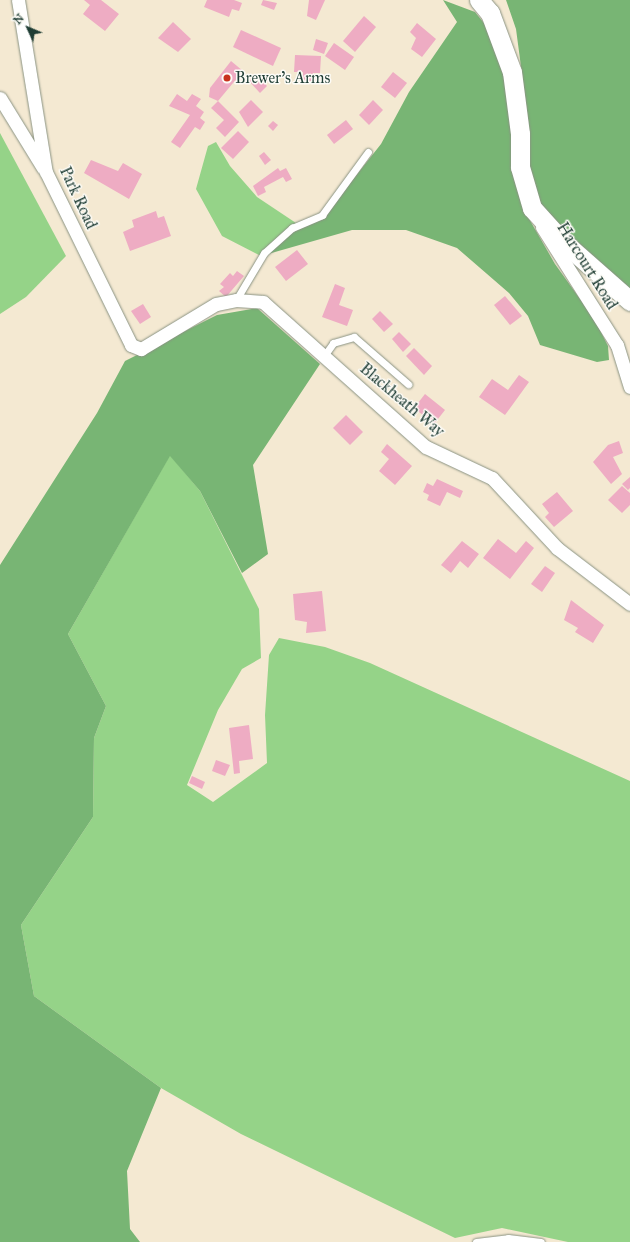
<!DOCTYPE html>
<style>
body{margin:0}
#map{position:relative;width:630px;height:1242px;overflow:hidden;background:#f4e9d2;font-family:"IM FELL Great Primer",serif}
div>[style]{position:absolute}
.green>*{inset:0;background:#95d388}
.forest>*{inset:0;background:#78b574}
.building>*{inset:0;background:#eeacc3}
.roads{filter:drop-shadow(0 0 1px #8a9383) drop-shadow(0 0 1px #8a9383)}
.service>*{height:7px;margin:-3.5px;padding:0 3.5px;transform-origin:3.5px;border-radius:3.5px;background:#fff}
.minor>*{height:13px;margin:-6.5px;padding:0 6.5px;transform-origin:6.5px;border-radius:6.5px;background:#fff}
.secondary>*{height:19px;margin:-9.5px;padding:0 9.5px;transform-origin:9.5px;border-radius:9.5px;background:#fff}
.dots>*{width:11px;height:11px;translate:-50% -50%;box-sizing:border-box;border:2px solid #fdfcf7;border-radius:50%}
span{translate:-50% -50%;white-space:nowrap;text-align:center;line-height:1.15;-webkit-text-stroke:3px #fdfcf7;paint-order:stroke}
.poi-label{font-size:16px;color:#1f3d34}
.left{translate:0 -50%;text-align:left}
.street-label{font-size:16px;color:#1f3d34}
.north{position:absolute;left:8px;top:8px;width:40px;height:40px;-webkit-text-stroke:3px #fdfcf7;paint-order:stroke;rotate:314deg;font-size:11px;font-weight:700;line-height:16px;text-align:center;color:#1f3d34}
.north::after{content:'';display:block;margin:auto;width:14px;height:18px;background:#1f3d34;clip-path:polygon(50% 0,100% 100%,50% 72%,0 100%)}
</style>
<div id="map">
<div class="green">
<i style="clip-path:polygon(0 133px,66px 256px,26px 297px,0 314px)"></i>
<i style="clip-path:polygon(216px 142px,230px 166px,257px 197px,296px 223px,261px 256px,222px 236px,196px 189px,208px 146px)"></i>
<i style="clip-path:polygon(170px 455px,200px 491px,259px 609px,261px 658px,242px 669px,218px 710px,187px 785px,213px 802px,267px 763px,265px 715px,269px 655px,279px 638px,325px 647px,370px 663px,630px 781px,630px 1242px,568px 1242px,502px 1228px,455px 1238px,241px 1134px,161px 1088px,34px 996px,21px 925px,93px 817px,94px 738px,106px 706px,68px 634px)"></i>
</div>
<div class="forest">
<i style="clip-path:polygon(443px 0,475px 12px,488px 28px,507px 77px,524px 210px,555px 264px,595px 320px,608px 346px,609px 360px,597px 362px,540px 345px,528px 316px,509px 293px,457px 248px,406px 230px,352px 230px,261px 256px,296px 223px,324px 216px,381px 144px,409px 92px,457px 22px)"></i>
<i style="clip-path:polygon(506px 0,630px 0,630px 295px,549px 218px,530px 189px,529px 127px,516px 29px)"></i>
<i style="clip-path:polygon(257px 308px,320px 364px,253px 465px,268px 554px,242px 573px,200px 491px,170px 456px,68px 634px,106px 706px,94px 738px,93px 817px,21px 925px,34px 996px,161px 1088px,127px 1171px,130px 1229px,140px 1242px,0 1242px,0 565px,97px 413px,125px 361px,217px 315px)"></i>
</div>
<div class="building">
<i style="clip-path:polygon(84px 0,101px 0,119px 14px,105px 31px,83px 14px,90px 5px)"></i>
<i style="clip-path:polygon(207px 0,234px 0,242px 3px,239px 11px,232px 9px,229px 17px,204px 7px)"></i>
<i style="clip-path:polygon(263px 0,277px 3px,274px 10px,261px 5px)"></i>
<i style="clip-path:polygon(309px 0,325px 0,316px 20px,307px 16px)"></i>
<i style="clip-path:polygon(364px 16px,376px 27px,355px 52px,343px 41px)"></i>
<i style="clip-path:polygon(173px 22px,191px 39px,178px 52px,158px 38px)"></i>
<i style="clip-path:polygon(417px 23px,436px 39px,422px 57px,411px 49px,416px 38px,410px 32px)"></i>
<i style="clip-path:polygon(241px 30px,281px 48px,273px 66px,233px 47px)"></i>
<i style="clip-path:polygon(316px 39px,328px 43px,324px 54px,313px 50px)"></i>
<i style="clip-path:polygon(334px 43px,354px 57px,345px 70px,325px 56px)"></i>
<i style="clip-path:polygon(295px 55px,321px 56px,320px 73px,313px 73px,312px 81px,303px 81px,303px 72px,294px 72px)"></i>
<i style="clip-path:polygon(231px 61px,243px 71px,218px 101px,209px 97px,210px 88px)"></i>
<i style="clip-path:polygon(393px 72px,407px 83px,395px 98px,381px 87px)"></i>
<i style="clip-path:polygon(257px 75px,267px 86px,260px 93px,249px 81px)"></i>
<i style="clip-path:polygon(177px 94px,187px 101px,192px 94px,201px 99px,196px 106px,204px 112px,200px 118px,205px 122px,200px 130px,195px 127px,180px 148px,171px 142px,190px 115px,169px 106px)"></i>
<i style="clip-path:polygon(251px 100px,263px 112px,248px 127px,239px 112px)"></i>
<i style="clip-path:polygon(373px 100px,383px 110px,369px 125px,359px 115px)"></i>
<i style="clip-path:polygon(218px 101px,239px 122px,225px 137px,216px 128px,224px 120px,211px 108px)"></i>
<i style="clip-path:polygon(346px 120px,353px 129px,334px 144px,327px 135px)"></i>
<i style="clip-path:polygon(273px 121px,278px 125px,273px 131px,268px 126px)"></i>
<i style="clip-path:polygon(238px 131px,249px 142px,233px 159px,221px 148px)"></i>
<i style="clip-path:polygon(264px 152px,271px 160px,265px 165px,259px 156px)"></i>
<i style="clip-path:polygon(91px 160px,118px 171px,123px 163px,142px 174px,129px 199px,84px 173px)"></i>
<i style="clip-path:polygon(278px 168px,280px 171px,286px 168px,292px 179px,286px 182px,283px 177px,264px 187px,266px 192px,258px 196px,253px 186px)"></i>
<i style="clip-path:polygon(156px 211px,158px 218px,164px 216px,171px 236px,130px 251px,123px 232px,134px 227px,132px 220px)"></i>
<i style="clip-path:polygon(297px 250px,308px 264px,286px 281px,275px 267px)"></i>
<i style="clip-path:polygon(237px 271px,244px 276px,226px 297px,219px 291px,224px 287px,220px 284px,230px 273px,233px 276px)"></i>
<i style="clip-path:polygon(335px 284px,345px 288px,339px 305px,353px 310px,347px 326px,322px 317px)"></i>
<i style="clip-path:polygon(505px 296px,522px 316px,510px 325px,494px 305px)"></i>
<i style="clip-path:polygon(143px 304px,151px 317px,140px 324px,131px 311px)"></i>
<i style="clip-path:polygon(380px 311px,393px 324px,384px 332px,372px 319px)"></i>
<i style="clip-path:polygon(399px 332px,411px 344px,403px 352px,392px 339px)"></i>
<i style="clip-path:polygon(414px 348px,432px 366px,424px 375px,406px 356px)"></i>
<i style="clip-path:polygon(519px 375px,529px 382px,505px 415px,479px 397px,492px 379px,508px 390px)"></i>
<i style="clip-path:polygon(425px 394px,445px 410px,434px 424px,414px 408px)"></i>
<i style="clip-path:polygon(346px 415px,363px 432px,350px 445px,333px 428px)"></i>
<i style="clip-path:polygon(619px 441px,623px 453px,613px 457px,622px 474px,611px 484px,593px 462px,608px 445px)"></i>
<i style="clip-path:polygon(387px 444px,412px 466px,395px 485px,379px 471px,389px 459px,381px 452px)"></i>
<i style="clip-path:polygon(630px 477px,630px 488px,628px 490px,622px 484px)"></i>
<i style="clip-path:polygon(437px 479px,463px 491px,460px 498px,447px 492px,440px 506px,427px 500px,429px 495px,423px 492px,427px 483px,433px 486px)"></i>
<i style="clip-path:polygon(622px 486px,630px 493px,630px 505px,622px 513px,608px 500px)"></i>
<i style="clip-path:polygon(557px 492px,573px 511px,554px 527px,545px 517px,549px 513px,542px 504px)"></i>
<i style="clip-path:polygon(498px 539px,516px 553px,526px 541px,534px 548px,510px 579px,483px 558px)"></i>
<i style="clip-path:polygon(462px 541px,479px 554px,468px 568px,460px 561px,451px 573px,441px 565px)"></i>
<i style="clip-path:polygon(545px 566px,555px 573px,542px 592px,531px 584px)"></i>
<i style="clip-path:polygon(322px 591px,326px 631px,306px 633px,307px 622px,295px 620px,293px 594px)"></i>
<i style="clip-path:polygon(571px 600px,604px 625px,593px 643px,575px 632px,578px 628px,564px 620px)"></i>
<i style="clip-path:polygon(249px 725px,253px 759px,239px 761px,240px 773px,234px 774px,229px 728px)"></i>
<i style="clip-path:polygon(216px 760px,230px 765px,225px 776px,212px 771px)"></i>
<i style="clip-path:polygon(192px 776px,205px 782px,202px 789px,189px 783px)"></i>
</div>
<div class="roads">
<div class="service">
<i style="left:236px;top:300px;width:55px;rotate:-59.2deg"></i>
<i style="left:264px;top:253px;width:38px;rotate:-42deg"></i>
<i style="left:292px;top:228px;width:33px;rotate:-23deg"></i>
<i style="left:322px;top:215px;width:78px;rotate:-53.9deg"></i>
<i style="left:324px;top:356px;width:16px;rotate:-55deg"></i>
<i style="left:333px;top:343px;width:22px;rotate:-16deg"></i>
<i style="left:354px;top:337px;width:72px;rotate:41deg"></i>
<i style="left:476px;top:1242px;width:32px;rotate:-7deg"></i>
<i style="left:508px;top:1238px;width:33px;rotate:7deg"></i>
</div>
<div class="minor">
<i style="left:18px;top:0;width:174px;rotate:80.8deg"></i>
<i style="left:46px;top:172px;width:193px;rotate:63.8deg"></i>
<i style="left:131px;top:345px;width:11px;rotate:22deg"></i>
<i style="left:141px;top:349px;width:87px;rotate:-31deg"></i>
<i style="left:216px;top:304px;width:20px;rotate:-11deg"></i>
<i style="left:236px;top:300px;width:27px;rotate:4deg"></i>
<i style="left:263px;top:302px;width:218px;rotate:41.7deg"></i>
<i style="left:426px;top:447px;width:73px;rotate:25.2deg"></i>
<i style="left:492px;top:478px;width:96px;rotate:47.1deg"></i>
<i style="left:557px;top:548px;width:92px;rotate:37.5deg"></i>
<i style="left:0;top:98px;width:82px;rotate:58.4deg"></i>
<i style="left:542px;top:227px;width:140px;rotate:57.6deg"></i>
<i style="left:617px;top:345px;width:44px;rotate:72.8deg"></i>
</div>
<div class="secondary">
<i style="left:479px;top:0;width:17px;rotate:50deg"></i>
<i style="left:490px;top:13px;width:63px;rotate:69.6deg"></i>
<i style="left:512px;top:72px;width:63px;rotate:82.6deg"></i>
<i style="left:520px;top:134px;width:33px;rotate:90deg"></i>
<i style="left:520px;top:167px;width:43px;rotate:73.7deg"></i>
<i style="left:532px;top:208px;width:45px;rotate:47.7deg"></i>
<i style="left:562px;top:241px;width:91px;rotate:41.4deg"></i>
</div>
</div>
<div class="dots">
<i style="left:227px;top:78px;background:#c8321e"></i>
</div>
<div class="poi-label">
<span class="left" style="left:235px;top:78px">Brewer's Arms</span>
</div>
<div class="street-label">
<span style="left:78px;top:198px;rotate:65deg">Park Road</span>
<span style="left:587px;top:266px;rotate:58deg">Harcourt Road</span>
<span style="left:402px;top:400px;rotate:40deg">Blackheath Way</span>
</div>
<div class="north">N</div>
</div>
